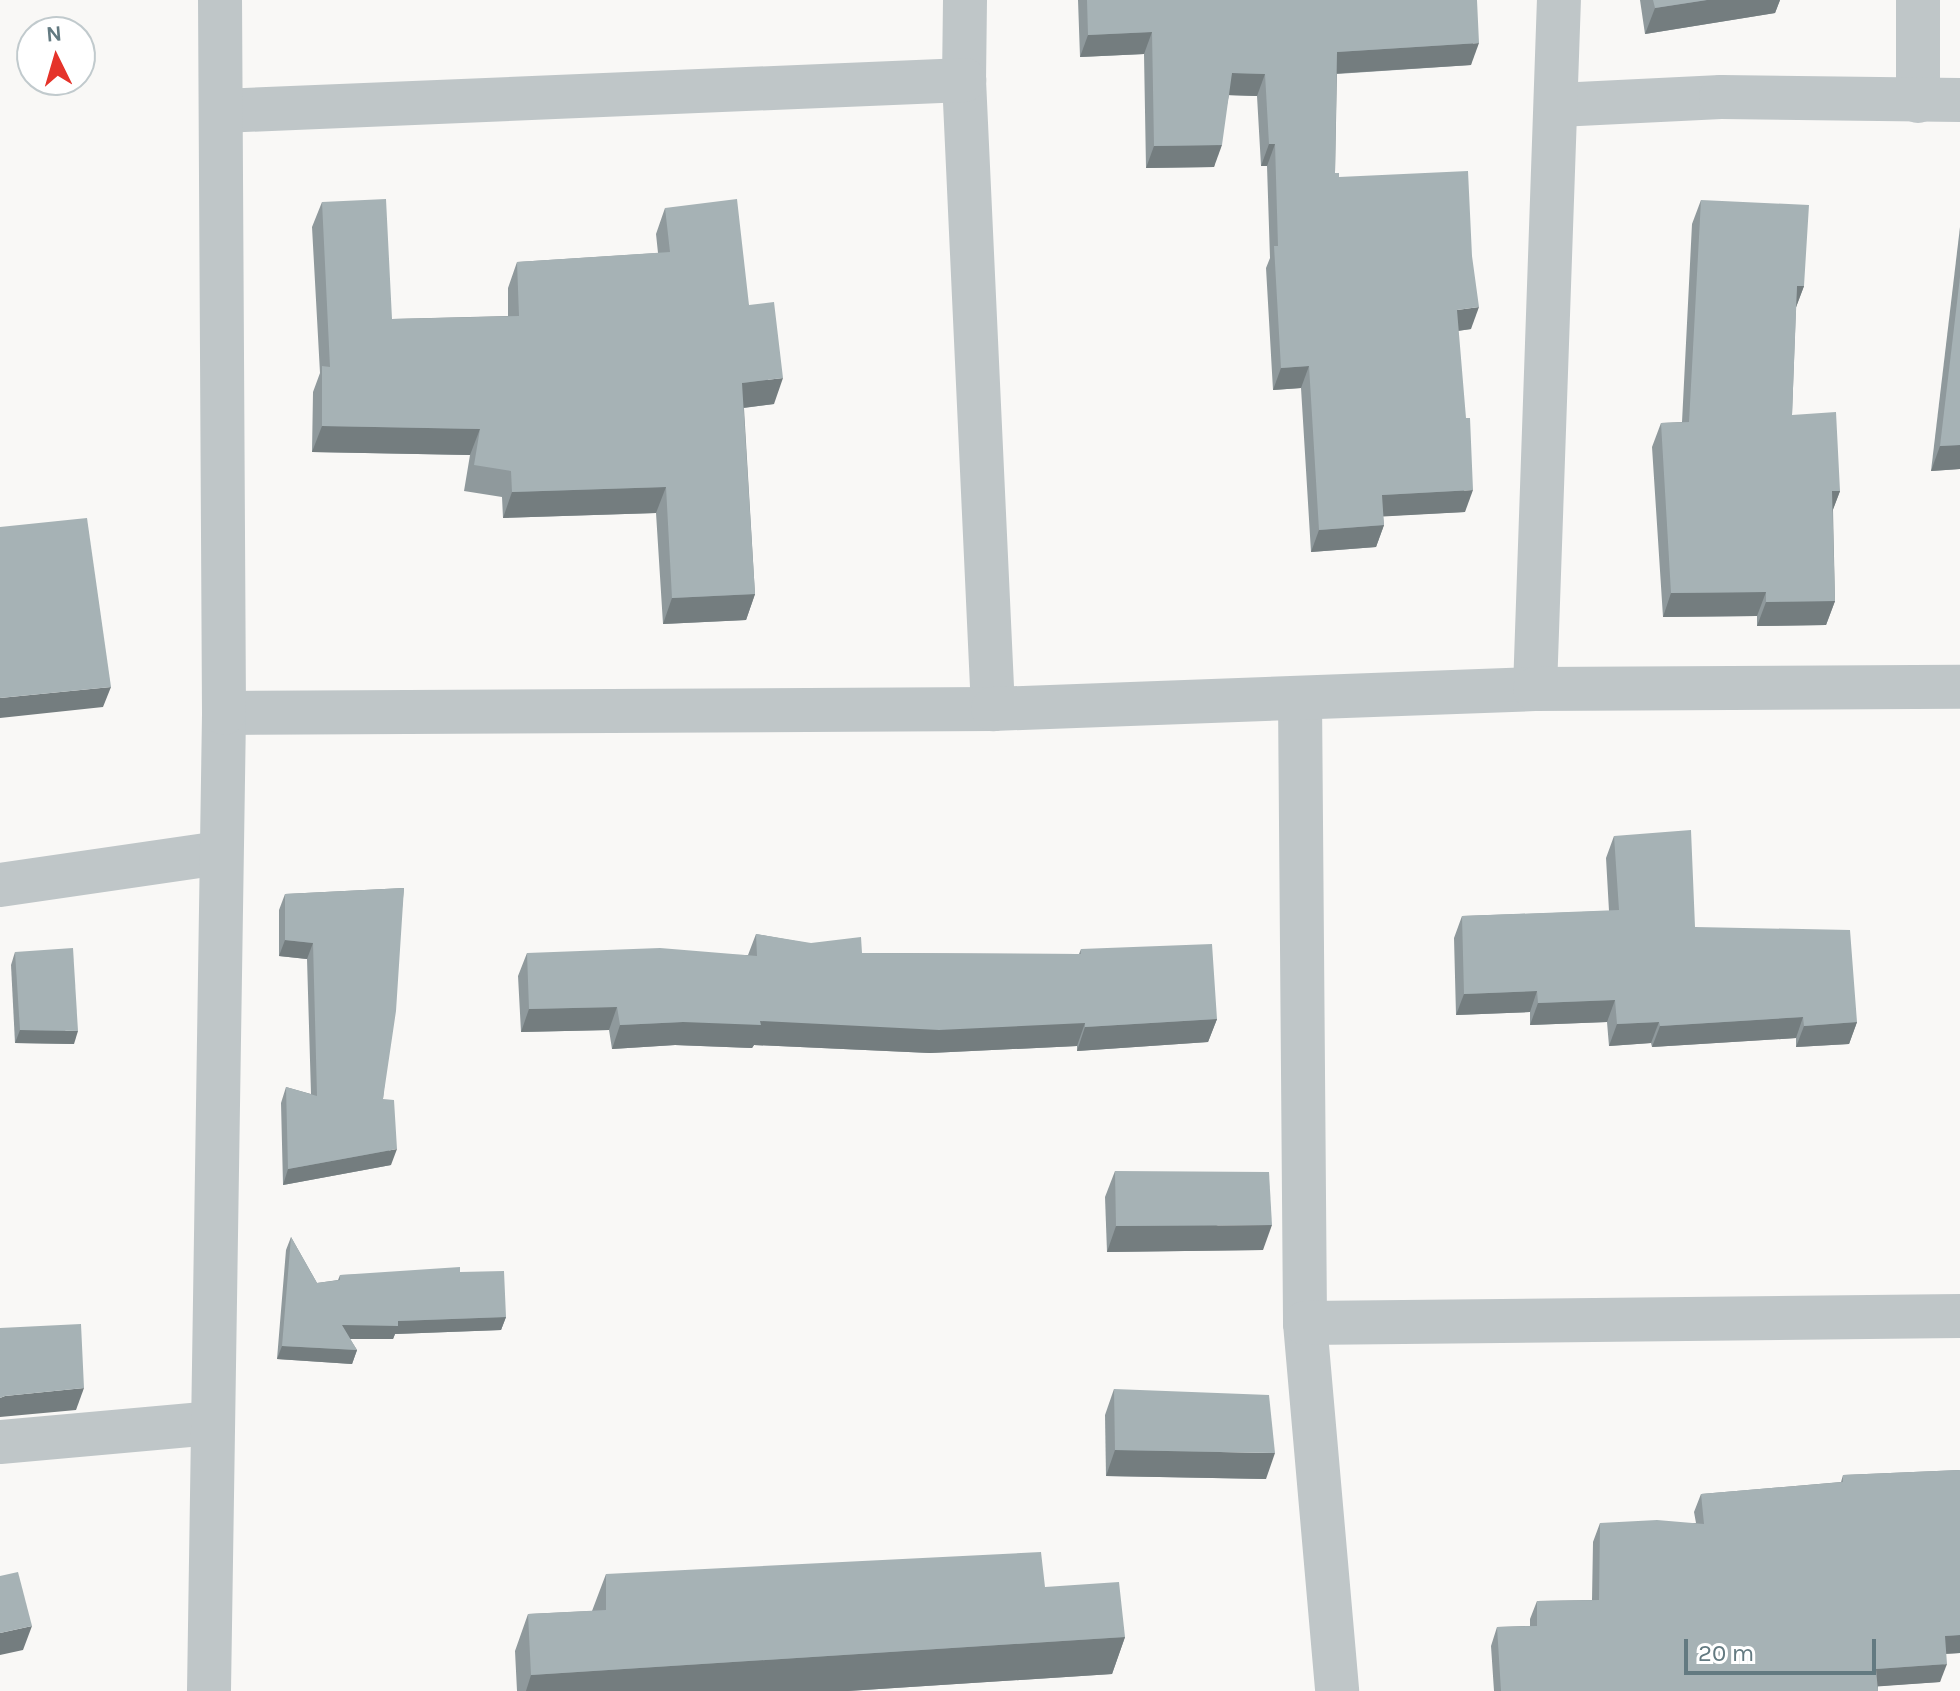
<!DOCTYPE html>
<style>
body{margin:0}
#map{position:relative;width:1960px;height:1691px;overflow:hidden;background:#f9f8f6;font-family:Karla,sans-serif}
div>[style]{position:absolute}
.minor>*{height:44px;margin:-22px;padding:0 22px;transform-origin:22px;border-radius:22px;background:#bfc6c8}
.wall>*{inset:0;background:#8f999c}
.shaded-wall>*{inset:0;background:#747d7f}
.building>*{inset:0;background:#a6b2b5}
span{translate:-50% -50%;white-space:nowrap;text-align:center;line-height:1.15;-webkit-text-stroke:8px #fff;paint-order:stroke}
.north{position:absolute;left:16px;top:16px;width:80px;height:80px;box-sizing:border-box;background:#fff;border:2px solid #c1cacd;border-radius:50%;rotate:355deg;font-size:22px;font-weight:700;line-height:32px;text-align:center;color:#637a81}
.north::after{content:'';display:block;margin:auto;width:28px;height:36px;background:#e5332a;clip-path:polygon(50% 0,100% 100%,50% 72%,0 100%)}
.scale{position:absolute;left:1684px;top:1639px;width:192px;height:36px;box-sizing:border-box;border:4px solid #637a81;border-top:0;padding-left:10px;font-size:24px;line-height:28px;white-space:nowrap;color:#637a81;-webkit-text-stroke:6px #fff;paint-order:stroke}
</style>
<div id="map">
<div class="minor">
<i style="left:965px;top:0;width:80px;rotate:90.7deg"></i>
<i style="left:964px;top:80px;width:630px;rotate:87.36deg"></i>
<i style="left:1918px;top:101px;width:101px;rotate:-90deg"></i>
<i style="left:1558px;top:105px;width:163px;rotate:-2.8deg"></i>
<i style="left:1721px;top:97px;width:239px;rotate:0.7deg"></i>
<i style="left:221px;top:111px;width:744px;rotate:-2.39deg"></i>
<i style="left:1535px;top:689px;width:689px;rotate:-88.01deg"></i>
<i style="left:1300px;top:698px;width:625px;rotate:89.54deg"></i>
<i style="left:1305px;top:1323px;width:369px;rotate:85deg"></i>
<i style="left:224px;top:713px;width:769px;rotate:-0.3deg"></i>
<i style="left:993px;top:709px;width:542px;rotate:-2.11deg"></i>
<i style="left:1535px;top:689px;width:425px;rotate:-0.3deg"></i>
<i style="left:0;top:885px;width:222px;rotate:-8.3deg"></i>
<i style="left:1305px;top:1323px;width:655px;rotate:-0.61deg"></i>
<i style="left:0;top:1442px;width:212px;rotate:-5.1deg"></i>
<i style="left:209px;top:1691px;width:978px;rotate:-89.12deg"></i>
<i style="left:224px;top:713px;width:713px;rotate:-90.32deg"></i>
</div>
<div class="wall">
<i style="clip-path:polygon(1078px 0,1477px 0,1471px 65px,1337px 74px,1335px 173px,1471px 329px,1458px 331px,1465px 512px,1383px 516px,1384px 525px,1376px 547px,1311px 552px,1301px 388px,1273px 390px,1266px 268px,1270px 258px,1267px 166px,1261px 166px,1257px 96px,1229px 95px,1214px 167px,1146px 168px,1144px 54px,1080px 57px)"></i>
<i style="clip-path:polygon(1640px 0,1780px 0,1775px 13px,1645px 34px)"></i>
<i style="clip-path:polygon(1701px 200px,1804px 286px,1796px 307px,1792px 415px,1840px 491px,1833px 509px,1835px 601px,1826px 625px,1757px 626px,1757px 616px,1663px 617px,1652px 447px,1661px 423px,1682px 422px,1692px 224px)"></i>
<i style="clip-path:polygon(322px 202px,392px 319px,508px 316px,508px 288px,517px 262px,658px 253px,656px 234px,665px 208px,749px 305px,774px 404px,744px 408px,755px 594px,746px 620px,663px 624px,656px 513px,503px 518px,502px 497px,464px 491px,470px 455px,312px 452px,313px 392px,320px 373px,312px 227px)"></i>
<i style="clip-path:polygon(1960px 227px,1960px 469px,1931px 471px)"></i>
<i style="clip-path:polygon(1614px 836px,1695px 927px,1857px 1022px,1849px 1044px,1796px 1047px,1796px 1038px,1652px 1047px,1651px 1043px,1609px 1046px,1607px 1022px,1530px 1025px,1530px 1012px,1456px 1015px,1454px 938px,1462px 916px,1609px 911px,1606px 858px)"></i>
<i style="clip-path:polygon(404px 888px,383px 1099px,391px 1165px,283px 1185px,281px 1103px,286px 1087px,311px 1094px,307px 959px,279px 956px,279px 910px,285px 894px)"></i>
<i style="clip-path:polygon(756px 934px,862px 953px,1079px 954px,1081px 949px,1217px 1019px,1208px 1042px,1077px 1051px,1077px 1046px,930px 1053px,754px 1045px,752px 1048px,675px 1045px,612px 1049px,609px 1030px,521px 1032px,518px 976px,527px 953px,748px 955px)"></i>
<i style="clip-path:polygon(15px 952px,74px 1044px,15px 1043px,11px 965px)"></i>
<i style="clip-path:polygon(1115px 1171px,1263px 1250px,1107px 1252px,1105px 1197px)"></i>
<i style="clip-path:polygon(291px 1237px,317px 1283px,338px 1280px,340px 1275px,460px 1272px,506px 1317px,501px 1330px,395px 1334px,393px 1339px,350px 1339px,357px 1350px,352px 1364px,277px 1359px,286px 1250px)"></i>
<i style="clip-path:polygon(1114px 1389px,1266px 1479px,1106px 1476px,1105px 1415px)"></i>
<i style="clip-path:polygon(1960px 1470px,1960px 1653px,1946px 1654px,1940px 1682px,1878px 1686px,1878px 1691px,1494px 1691px,1491px 1646px,1497px 1627px,1530px 1626px,1530px 1619px,1537px 1601px,1592px 1600px,1593px 1542px,1600px 1523px,1696px 1523px,1694px 1512px,1701px 1494px,1841px 1482px,1843px 1475px)"></i>
<i style="clip-path:polygon(606px 1574px,1045px 1587px,1125px 1637px,1112px 1674px,848px 1691px,517px 1691px,515px 1651px,528px 1614px,592px 1611px)"></i>
</div>
<div class="shaded-wall">
<i style="clip-path:polygon(1707px 0,1780px 0,1775px 13px,1645px 34px,1655px 8px)"></i>
<i style="clip-path:polygon(1152px 32px,1144px 54px,1080px 57px,1088px 35px)"></i>
<i style="clip-path:polygon(1479px 43px,1471px 65px,1329px 74px,1337px 52px)"></i>
<i style="clip-path:polygon(1232px 73px,1265px 74px,1257px 96px,1224px 95px)"></i>
<i style="clip-path:polygon(1269px 144px,1275px 144px,1267px 166px,1261px 166px)"></i>
<i style="clip-path:polygon(1222px 145px,1214px 167px,1146px 168px,1154px 146px)"></i>
<i style="clip-path:polygon(1797px 286px,1804px 286px,1795px 310px)"></i>
<i style="clip-path:polygon(1479px 307px,1471px 329px,1449px 332px,1457px 310px)"></i>
<i style="clip-path:polygon(1309px 366px,1301px 388px,1273px 390px,1281px 368px)"></i>
<i style="clip-path:polygon(783px 378px,774px 404px,733px 409px,742px 383px)"></i>
<i style="clip-path:polygon(322px 426px,480px 429px,470px 455px,312px 452px)"></i>
<i style="clip-path:polygon(1960px 445px,1960px 469px,1931px 471px,1940px 446px)"></i>
<i style="clip-path:polygon(666px 487px,656px 513px,503px 518px,512px 492px)"></i>
<i style="clip-path:polygon(1473px 490px,1465px 512px,1374px 517px,1382px 495px)"></i>
<i style="clip-path:polygon(1832px 491px,1840px 491px,1831px 515px)"></i>
<i style="clip-path:polygon(1384px 525px,1376px 547px,1311px 552px,1319px 530px)"></i>
<i style="clip-path:polygon(1766px 592px,1757px 616px,1663px 617px,1671px 593px)"></i>
<i style="clip-path:polygon(755px 594px,746px 620px,663px 624px,672px 598px)"></i>
<i style="clip-path:polygon(1835px 601px,1826px 625px,1757px 626px,1766px 602px)"></i>
<i style="clip-path:polygon(111px 687px,103px 707px,0 718px,0 698px)"></i>
<i style="clip-path:polygon(285px 940px,313px 943px,307px 959px,279px 956px)"></i>
<i style="clip-path:polygon(1537px 991px,1530px 1012px,1456px 1015px,1464px 994px)"></i>
<i style="clip-path:polygon(1615px 1000px,1607px 1022px,1530px 1025px,1538px 1003px)"></i>
<i style="clip-path:polygon(617px 1007px,609px 1030px,521px 1032px,529px 1009px)"></i>
<i style="clip-path:polygon(1803px 1017px,1796px 1038px,1652px 1047px,1660px 1026px)"></i>
<i style="clip-path:polygon(1217px 1019px,1208px 1042px,1077px 1051px,1085px 1027px)"></i>
<i style="clip-path:polygon(760px 1021px,1085px 1023px,1077px 1046px,930px 1053px,754px 1045px,752px 1048px,675px 1045px,612px 1049px,620px 1025px,683px 1022px)"></i>
<i style="clip-path:polygon(1659px 1022px,1651px 1043px,1609px 1046px,1617px 1024px)"></i>
<i style="clip-path:polygon(1857px 1022px,1849px 1044px,1796px 1047px,1804px 1026px)"></i>
<i style="clip-path:polygon(20px 1030px,78px 1031px,74px 1044px,15px 1043px)"></i>
<i style="clip-path:polygon(397px 1149px,391px 1165px,283px 1185px,288px 1169px)"></i>
<i style="clip-path:polygon(1272px 1225px,1263px 1250px,1107px 1252px,1116px 1226px)"></i>
<i style="clip-path:polygon(506px 1317px,501px 1330px,395px 1334px,393px 1339px,338px 1339px,342px 1325px,398px 1321px)"></i>
<i style="clip-path:polygon(282px 1346px,357px 1350px,352px 1364px,277px 1359px)"></i>
<i style="clip-path:polygon(84px 1388px,76px 1410px,0 1417px,0 1398px,5px 1396px)"></i>
<i style="clip-path:polygon(1115px 1450px,1275px 1453px,1266px 1479px,1106px 1476px)"></i>
<i style="clip-path:polygon(32px 1626px,23px 1650px,0 1655px,0 1633px)"></i>
<i style="clip-path:polygon(1960px 1635px,1960px 1653px,1939px 1654px,1945px 1636px)"></i>
<i style="clip-path:polygon(1125px 1637px,1112px 1674px,848px 1691px,526px 1691px,531px 1675px)"></i>
<i style="clip-path:polygon(1947px 1664px,1940px 1682px,1870px 1687px,1876px 1669px)"></i>
</div>
<div class="building">
<i style="clip-path:polygon(1087px 0,1477px 0,1479px 43px,1337px 52px,1335px 173px,1339px 173px,1339px 177px,1468px 171px,1472px 256px,1479px 307px,1457px 310px,1466px 418px,1470px 418px,1473px 490px,1382px 495px,1384px 525px,1319px 530px,1309px 366px,1281px 368px,1274px 246px,1278px 246px,1275px 144px,1269px 144px,1265px 74px,1232px 73px,1222px 145px,1154px 146px,1152px 32px,1088px 35px)"></i>
<i style="clip-path:polygon(1653px 0,1707px 0,1655px 8px)"></i>
<i style="clip-path:polygon(386px 199px,392px 319px,519px 316px,517px 262px,670px 252px,665px 208px,737px 199px,749px 305px,774px 302px,783px 378px,742px 383px,755px 594px,672px 598px,666px 487px,512px 492px,511px 471px,474px 465px,480px 429px,322px 426px,322px 366px,330px 367px,322px 202px)"></i>
<i style="clip-path:polygon(1701px 200px,1809px 205px,1804px 286px,1797px 286px,1792px 415px,1836px 412px,1840px 491px,1832px 491px,1835px 601px,1766px 602px,1766px 592px,1671px 593px,1661px 423px,1689px 422px)"></i>
<i style="clip-path:polygon(1960px 277px,1960px 445px,1940px 446px)"></i>
<i style="clip-path:polygon(87px 518px,111px 687px,0 698px,0 527px)"></i>
<i style="clip-path:polygon(1691px 830px,1695px 927px,1850px 930px,1857px 1022px,1804px 1026px,1803px 1017px,1660px 1026px,1659px 1022px,1617px 1024px,1615px 1000px,1538px 1003px,1537px 991px,1464px 994px,1462px 916px,1619px 910px,1614px 836px)"></i>
<i style="clip-path:polygon(404px 888px,396px 1011px,383px 1099px,394px 1100px,397px 1149px,288px 1169px,286px 1087px,317px 1096px,313px 943px,285px 940px,285px 894px)"></i>
<i style="clip-path:polygon(756px 934px,811px 943px,861px 937px,862px 953px,1081px 954px,1081px 949px,1212px 944px,1217px 1019px,1085px 1027px,1085px 1023px,939px 1030px,760px 1021px,761px 1025px,683px 1022px,620px 1025px,617px 1007px,529px 1009px,527px 953px,660px 948px,757px 956px)"></i>
<i style="clip-path:polygon(73px 948px,78px 1031px,20px 1030px,15px 952px)"></i>
<i style="clip-path:polygon(1115px 1171px,1269px 1172px,1272px 1225px,1116px 1226px)"></i>
<i style="clip-path:polygon(291px 1237px,317px 1283px,340px 1280px,340px 1275px,460px 1267px,460px 1272px,504px 1271px,506px 1317px,398px 1321px,398px 1326px,342px 1325px,357px 1350px,282px 1346px)"></i>
<i style="clip-path:polygon(81px 1324px,84px 1388px,5px 1396px,0 1398px,0 1328px)"></i>
<i style="clip-path:polygon(1114px 1389px,1269px 1395px,1275px 1453px,1115px 1450px)"></i>
<i style="clip-path:polygon(1960px 1470px,1960px 1635px,1945px 1636px,1947px 1664px,1876px 1669px,1878px 1691px,1501px 1691px,1497px 1627px,1537px 1626px,1537px 1601px,1599px 1600px,1600px 1523px,1657px 1520px,1704px 1524px,1701px 1494px,1843px 1482px,1843px 1475px)"></i>
<i style="clip-path:polygon(1041px 1552px,1045px 1587px,1119px 1582px,1125px 1637px,531px 1675px,528px 1614px,606px 1610px,606px 1574px)"></i>
<i style="clip-path:polygon(18px 1572px,32px 1626px,0 1633px,0 1576px)"></i>
</div>
<div class="north">N</div>
<div class="scale">20 m</div>
</div>
